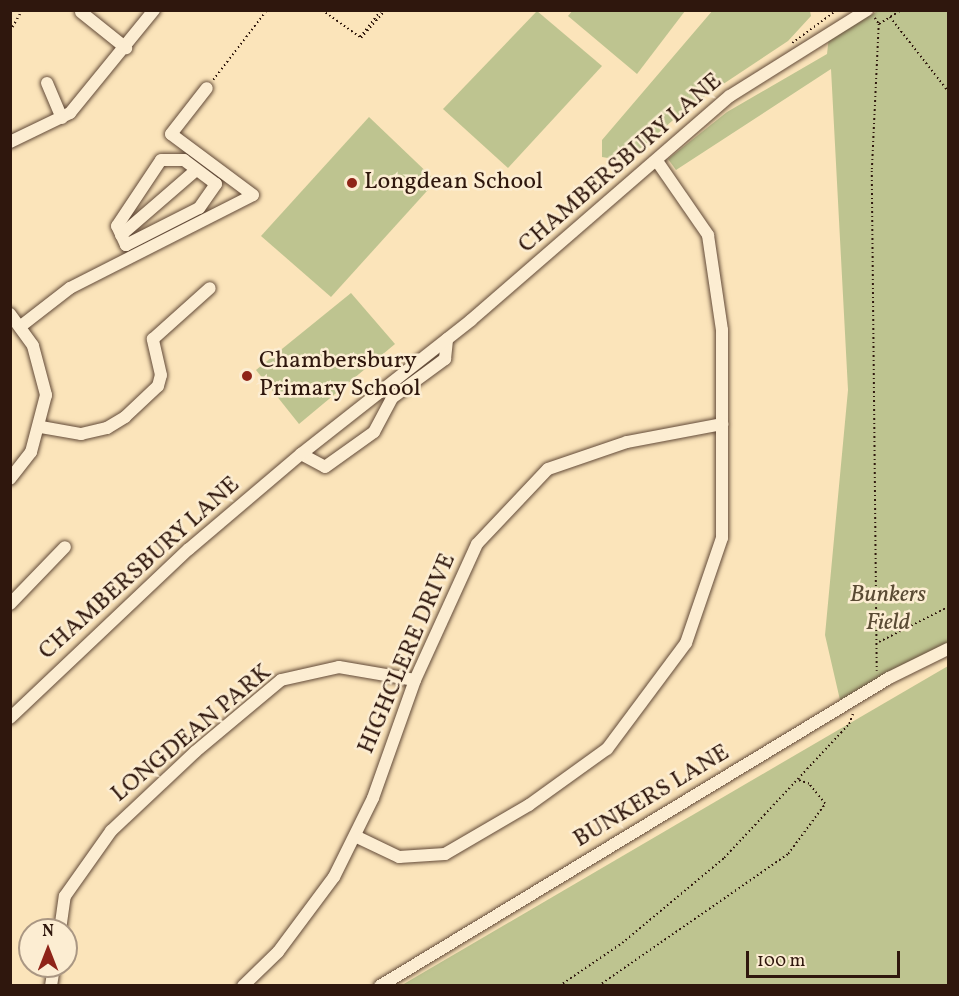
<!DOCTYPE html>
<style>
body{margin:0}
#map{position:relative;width:959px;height:996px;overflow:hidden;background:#fbe4ba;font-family:Vollkorn,serif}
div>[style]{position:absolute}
.green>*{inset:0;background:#bec490}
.path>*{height:1.5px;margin-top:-0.75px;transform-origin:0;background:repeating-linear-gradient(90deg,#2f170d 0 1.5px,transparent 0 4.5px)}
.roads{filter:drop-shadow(0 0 2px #624a38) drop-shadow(0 0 2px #624a38)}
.minor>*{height:12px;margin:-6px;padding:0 6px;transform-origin:6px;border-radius:6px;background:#fcedd2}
.dots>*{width:16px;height:16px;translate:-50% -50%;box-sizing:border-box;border:3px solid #fcedd2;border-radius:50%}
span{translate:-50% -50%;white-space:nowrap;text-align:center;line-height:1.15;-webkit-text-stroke:5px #fcedd2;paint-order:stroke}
.street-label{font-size:24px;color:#2f170d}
.poi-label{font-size:24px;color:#2f170d}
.left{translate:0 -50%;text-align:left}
.park-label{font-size:24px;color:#5a4b34;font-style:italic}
.frame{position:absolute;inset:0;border:12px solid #2f170d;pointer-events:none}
.north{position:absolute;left:18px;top:918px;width:60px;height:60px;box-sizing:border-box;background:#fcedd2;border:2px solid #aa9783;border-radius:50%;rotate:0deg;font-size:16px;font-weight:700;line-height:24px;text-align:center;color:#2f170d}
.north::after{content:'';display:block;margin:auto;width:21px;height:27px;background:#8f2418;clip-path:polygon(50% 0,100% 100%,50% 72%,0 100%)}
.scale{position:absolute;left:746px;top:951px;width:154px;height:27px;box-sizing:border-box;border:3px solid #2f170d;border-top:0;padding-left:8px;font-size:18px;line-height:21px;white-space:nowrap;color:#2f170d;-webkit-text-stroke:4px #fcedd2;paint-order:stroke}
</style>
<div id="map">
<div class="green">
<i style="clip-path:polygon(573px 10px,685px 10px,685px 11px,637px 74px,568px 16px)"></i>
<i style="clip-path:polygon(713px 10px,810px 11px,811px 16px,788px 41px,687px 108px,626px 161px,602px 157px,602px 140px)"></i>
<i style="clip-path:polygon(537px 11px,602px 66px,508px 168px,443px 109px)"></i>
<i style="clip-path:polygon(878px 11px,948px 11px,948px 649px,840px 700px,825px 635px,848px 390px,831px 69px,676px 170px,668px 159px,727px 112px,827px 54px,829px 37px)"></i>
<i style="clip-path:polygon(369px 117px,436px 181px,331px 297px,261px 236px)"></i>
<i style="clip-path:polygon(351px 293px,395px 344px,299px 424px,256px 370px)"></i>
<i style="clip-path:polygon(948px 666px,948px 985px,402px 985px,749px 782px)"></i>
</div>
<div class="path">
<i style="left:322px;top:10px;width:47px;rotate:35.4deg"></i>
<i style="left:360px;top:37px;width:34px;rotate:-52deg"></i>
<i style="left:890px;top:17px;width:94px;rotate:51.9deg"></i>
<i style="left:875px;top:18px;width:7px;rotate:56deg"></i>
<i style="left:879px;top:24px;width:147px;rotate:92.7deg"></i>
<i style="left:872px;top:171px;width:500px;rotate:89.43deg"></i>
<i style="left:879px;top:24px;width:26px;rotate:-32deg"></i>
<i style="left:10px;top:31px;width:24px;rotate:-60deg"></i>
<i style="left:361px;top:38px;width:37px;rotate:-49deg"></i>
<i style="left:792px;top:43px;width:56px;rotate:-36.3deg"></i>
<i style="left:213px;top:80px;width:88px;rotate:-52.4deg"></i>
<i style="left:879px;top:642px;width:77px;rotate:-26.9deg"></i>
<i style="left:559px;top:986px;width:76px;rotate:-34.3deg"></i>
<i style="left:622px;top:943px;width:133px;rotate:-39.8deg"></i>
<i style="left:724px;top:858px;width:183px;rotate:-47deg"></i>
<i style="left:849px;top:724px;width:12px;rotate:-70deg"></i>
<i style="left:598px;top:986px;width:231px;rotate:-34.8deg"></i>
<i style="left:788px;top:854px;width:62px;rotate:-53.5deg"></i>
<i style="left:825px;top:804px;width:26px;rotate:-129deg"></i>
<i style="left:809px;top:784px;width:13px;rotate:-162deg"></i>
</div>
<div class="roads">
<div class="minor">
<i style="left:81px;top:12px;width:58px;rotate:38.7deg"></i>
<i style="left:47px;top:83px;width:38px;rotate:67deg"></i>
<i style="left:10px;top:142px;width:67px;rotate:-25.8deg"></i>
<i style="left:70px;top:113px;width:133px;rotate:-50.8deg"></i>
<i style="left:161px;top:160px;width:23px"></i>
<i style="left:184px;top:160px;width:40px;rotate:37deg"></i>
<i style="left:216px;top:184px;width:29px;rotate:125deg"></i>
<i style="left:199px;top:208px;width:82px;rotate:153.1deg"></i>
<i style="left:126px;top:245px;width:21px;rotate:-115deg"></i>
<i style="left:117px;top:226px;width:79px;rotate:-56.3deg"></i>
<i style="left:121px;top:235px;width:99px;rotate:-40.9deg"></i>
<i style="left:10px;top:314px;width:39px;rotate:54deg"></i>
<i style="left:33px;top:346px;width:51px;rotate:75.1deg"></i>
<i style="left:46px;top:395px;width:59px;rotate:104.7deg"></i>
<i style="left:31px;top:452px;width:34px;rotate:128deg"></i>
<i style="left:21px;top:326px;width:62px;rotate:-37.8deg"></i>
<i style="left:70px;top:288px;width:205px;rotate:-26.9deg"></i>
<i style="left:253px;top:195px;width:102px;rotate:-143.4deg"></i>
<i style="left:171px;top:134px;width:58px;rotate:-52deg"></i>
<i style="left:41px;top:427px;width:41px;rotate:9.9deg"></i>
<i style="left:81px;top:434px;width:27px;rotate:-13deg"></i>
<i style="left:107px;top:428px;width:21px;rotate:-31deg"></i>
<i style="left:125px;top:417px;width:45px;rotate:-43.2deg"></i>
<i style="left:158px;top:386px;width:11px;rotate:-75deg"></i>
<i style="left:161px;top:375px;width:37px;rotate:-103deg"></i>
<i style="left:153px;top:339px;width:76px;rotate:-41.8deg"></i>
<i style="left:301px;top:454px;width:27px;rotate:28deg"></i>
<i style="left:325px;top:467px;width:60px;rotate:-35.5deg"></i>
<i style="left:374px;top:432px;width:38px;rotate:-62deg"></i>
<i style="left:392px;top:398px;width:66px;rotate:-36.3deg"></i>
<i style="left:445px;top:359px;width:20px;rotate:-84deg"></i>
<i style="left:10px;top:604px;width:79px;rotate:-46deg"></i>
<i style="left:10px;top:718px;width:246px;rotate:-43.4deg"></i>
<i style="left:189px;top:549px;width:147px;rotate:-40.3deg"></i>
<i style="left:301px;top:454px;width:216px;rotate:-38.2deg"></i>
<i style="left:471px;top:320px;width:342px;rotate:-40.9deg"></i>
<i style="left:730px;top:96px;width:162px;rotate:-32.1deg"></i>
<i style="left:355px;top:836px;width:49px;rotate:25.5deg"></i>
<i style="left:399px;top:857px;width:46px;rotate:-3.7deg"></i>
<i style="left:445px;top:854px;width:97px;rotate:-30.3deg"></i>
<i style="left:529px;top:805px;width:96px;rotate:-35.7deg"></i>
<i style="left:607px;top:749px;width:132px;rotate:-53.3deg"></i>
<i style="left:686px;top:643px;width:111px;rotate:-71.1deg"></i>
<i style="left:722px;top:538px;width:208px;rotate:-90deg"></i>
<i style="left:722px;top:330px;width:96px;rotate:-98.4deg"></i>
<i style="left:708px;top:235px;width:90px;rotate:-124.6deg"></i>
<i style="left:60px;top:930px;width:34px;rotate:-82deg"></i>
<i style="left:65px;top:896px;width:80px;rotate:-54.7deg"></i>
<i style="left:111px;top:831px;width:115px;rotate:-43.2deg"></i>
<i style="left:195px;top:752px;width:112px;rotate:-39.9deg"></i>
<i style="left:281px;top:680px;width:59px;rotate:-12.6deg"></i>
<i style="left:339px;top:667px;width:77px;rotate:9.7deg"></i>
<i style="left:51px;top:986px;width:20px;rotate:-81deg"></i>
<i style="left:243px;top:986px;width:49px;rotate:-44.2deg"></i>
<i style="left:278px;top:952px;width:94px;rotate:-53.3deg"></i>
<i style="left:334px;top:877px;width:88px;rotate:-63.7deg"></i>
<i style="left:373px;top:798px;width:125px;rotate:-70.4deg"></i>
<i style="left:415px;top:680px;width:149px;rotate:-65.5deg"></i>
<i style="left:477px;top:544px;width:103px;rotate:-46.6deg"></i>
<i style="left:548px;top:469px;width:83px;rotate:-18.9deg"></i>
<i style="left:627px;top:442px;width:97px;rotate:-10.7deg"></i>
<i style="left:380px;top:986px;width:595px;rotate:-31.18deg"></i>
<i style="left:889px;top:678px;width:66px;rotate:-26.2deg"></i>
</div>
</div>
<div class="dots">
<i style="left:352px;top:183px;background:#8f2418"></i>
<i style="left:247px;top:376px;background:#8f2418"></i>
</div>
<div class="street-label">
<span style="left:621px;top:164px;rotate:-41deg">CHAMBERSBURY LANE</span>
<span style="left:140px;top:569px;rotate:-42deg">CHAMBERSBURY LANE</span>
<span style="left:408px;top:654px;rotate:-67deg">HIGHCLERE DRIVE</span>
<span style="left:192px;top:734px;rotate:-40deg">LONGDEAN PARK</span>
<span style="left:652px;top:797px;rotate:-31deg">BUNKERS LANE</span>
</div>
<div class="poi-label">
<span class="left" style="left:364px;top:183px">Longdean School</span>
<span class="left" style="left:259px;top:376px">Chambersbury<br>Primary School</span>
</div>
<div class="park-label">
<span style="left:888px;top:610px">Bunkers<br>Field</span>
</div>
<div class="frame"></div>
<div class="north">N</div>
<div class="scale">100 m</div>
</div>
